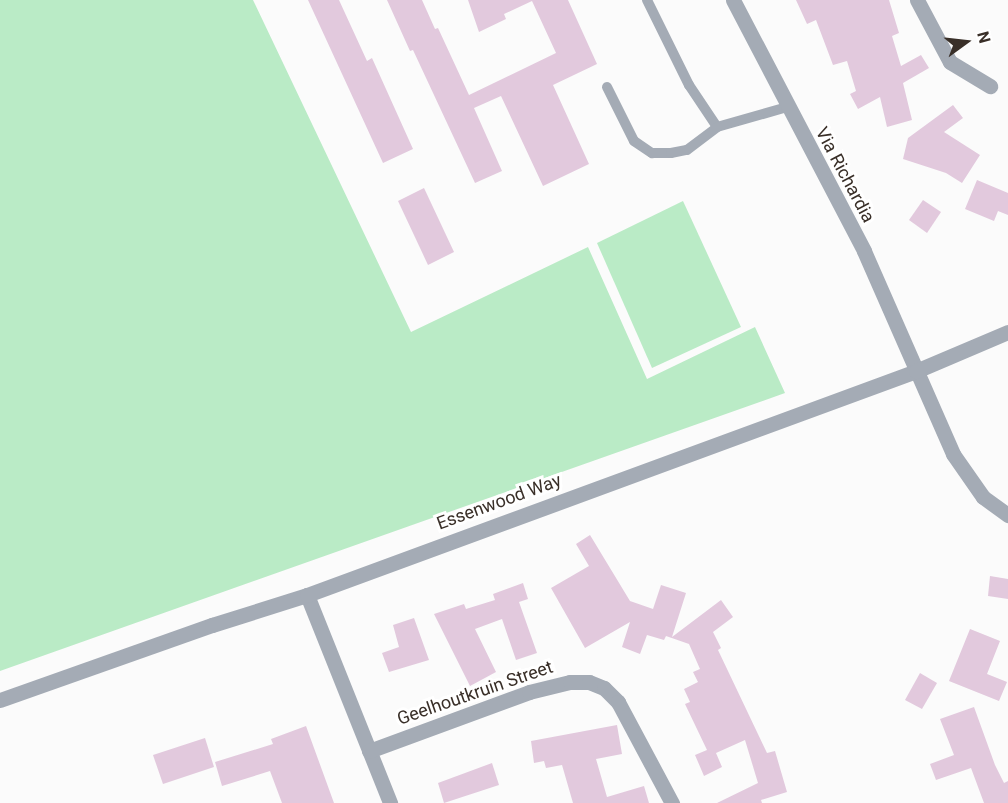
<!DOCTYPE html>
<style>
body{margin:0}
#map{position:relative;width:1008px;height:803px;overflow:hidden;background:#fbfbfb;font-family:Roboto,sans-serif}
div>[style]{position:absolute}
.green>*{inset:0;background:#baebc6}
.building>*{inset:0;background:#e2c9dd}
.service>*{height:10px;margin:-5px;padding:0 5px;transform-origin:5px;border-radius:5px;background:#a4abb5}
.minor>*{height:15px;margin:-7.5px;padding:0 7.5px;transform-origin:7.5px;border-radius:7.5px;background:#a4abb5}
span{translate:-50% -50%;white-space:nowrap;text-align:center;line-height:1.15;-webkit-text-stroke:6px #fff;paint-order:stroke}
.street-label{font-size:18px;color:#392f28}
.north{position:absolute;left:936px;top:12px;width:60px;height:60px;-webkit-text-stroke:4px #fff;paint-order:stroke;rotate:75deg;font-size:16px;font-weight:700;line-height:24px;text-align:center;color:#392f28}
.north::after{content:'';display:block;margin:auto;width:21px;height:27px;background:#392f28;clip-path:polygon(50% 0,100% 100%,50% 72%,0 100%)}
</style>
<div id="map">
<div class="green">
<i style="clip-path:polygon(0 0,253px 0,411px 332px,588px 247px,647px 379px,755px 327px,785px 393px,0 671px)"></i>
<i style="clip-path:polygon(683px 201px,741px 327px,652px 368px,597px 243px)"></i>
</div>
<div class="building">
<i style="clip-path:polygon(308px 0,339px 0,367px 61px,372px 58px,413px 149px,383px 163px)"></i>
<i style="clip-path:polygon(387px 0,422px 0,435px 29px,438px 28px,469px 95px,556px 53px,532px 1px,504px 14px,506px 19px,479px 32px,468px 0,568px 0,597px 64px,553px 85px,589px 164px,543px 186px,501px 96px,474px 108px,502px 171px,475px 183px,413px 50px,410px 51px)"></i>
<i style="clip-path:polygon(796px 0,889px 0,899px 33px,892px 36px,901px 66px,921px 55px,929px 68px,903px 83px,912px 120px,887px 127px,880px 97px,858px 109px,850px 94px,856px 91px,847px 61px,833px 65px,816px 20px,807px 24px)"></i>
<i style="clip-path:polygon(953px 105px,963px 118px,944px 132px,980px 155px,962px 183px,946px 173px,903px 159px,908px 138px)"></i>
<i style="clip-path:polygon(977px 180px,1008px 193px,1008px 215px,998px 211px,994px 221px,965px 209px)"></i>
<i style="clip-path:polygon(424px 188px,454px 252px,428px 265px,398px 201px)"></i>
<i style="clip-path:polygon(923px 200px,941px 212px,927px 233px,909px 220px)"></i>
<i style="clip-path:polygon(590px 535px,630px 601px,653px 609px,661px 585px,686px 593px,672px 637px,721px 600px,733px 617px,713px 632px,721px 648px,718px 650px,767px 753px,775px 751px,787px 792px,761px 800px,762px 803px,717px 803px,758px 783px,745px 740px,716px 753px,722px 767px,704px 776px,695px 755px,707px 750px,685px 704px,690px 702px,684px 689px,698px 682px,693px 672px,700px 669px,689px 644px,666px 636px,664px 640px,647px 635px,640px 654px,622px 647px,630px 622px,585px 648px,551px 588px,589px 566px,576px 544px)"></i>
<i style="clip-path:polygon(990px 576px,1008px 579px,1008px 599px,988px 596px)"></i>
<i style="clip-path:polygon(523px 583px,528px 599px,519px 602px,537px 653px,516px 660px,502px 619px,475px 629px,496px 672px,470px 686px,434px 614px,464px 604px,466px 609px,495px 600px,493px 594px)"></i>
<i style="clip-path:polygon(414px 618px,429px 660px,389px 672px,382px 653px,399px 647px,393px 625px)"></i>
<i style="clip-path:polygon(970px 629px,1000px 641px,987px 674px,1007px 682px,999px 701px,949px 681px)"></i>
<i style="clip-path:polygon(920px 673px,937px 683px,922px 709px,905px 700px)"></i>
<i style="clip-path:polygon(974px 707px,995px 765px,1004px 783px,1008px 781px,1008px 803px,984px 803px,971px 768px,936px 780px,930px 764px,954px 755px,940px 719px)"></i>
<i style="clip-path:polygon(617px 725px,622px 754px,596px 759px,607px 797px,644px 786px,649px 803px,573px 803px,562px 765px,546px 768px,544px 761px,534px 763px,531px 741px)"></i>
<i style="clip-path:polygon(306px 726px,334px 803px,282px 803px,270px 771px,222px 786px,215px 762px,273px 744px,271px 739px)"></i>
<i style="clip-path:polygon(205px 738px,214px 767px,163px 784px,153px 755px)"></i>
<i style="clip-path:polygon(492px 763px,499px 785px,444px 803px,438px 783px)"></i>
</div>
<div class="service">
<i style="left:647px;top:0;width:95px;rotate:63.7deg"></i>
<i style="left:689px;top:85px;width:50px;rotate:56.3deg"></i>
<i style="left:717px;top:127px;width:73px;rotate:-15.9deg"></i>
<i style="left:607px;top:87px;width:60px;rotate:63.4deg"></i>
<i style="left:634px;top:141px;width:22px;rotate:34deg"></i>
<i style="left:652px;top:153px;width:19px"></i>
<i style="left:671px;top:153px;width:16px;rotate:-11deg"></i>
<i style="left:687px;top:150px;width:38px;rotate:-37deg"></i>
</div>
<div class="minor">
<i style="left:733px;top:0;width:283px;rotate:62.4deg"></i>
<i style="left:864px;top:251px;width:222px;rotate:66.3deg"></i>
<i style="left:953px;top:454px;width:52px;rotate:55.1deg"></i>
<i style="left:983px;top:497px;width:31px;rotate:36deg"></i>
<i style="left:917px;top:0;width:70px;rotate:62deg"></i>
<i style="left:950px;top:62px;width:47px;rotate:31deg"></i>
<i style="left:307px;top:595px;width:224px;rotate:68.2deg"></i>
<i style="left:0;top:700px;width:225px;rotate:-19.5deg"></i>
<i style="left:212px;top:625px;width:100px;rotate:-17.5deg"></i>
<i style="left:307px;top:595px;width:649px;rotate:-20.19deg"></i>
<i style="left:916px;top:371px;width:100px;rotate:-23deg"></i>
<i style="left:369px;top:751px;width:171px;rotate:-20.2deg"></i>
<i style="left:529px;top:692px;width:42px;rotate:-13.7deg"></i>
<i style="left:570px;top:682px;width:19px"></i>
<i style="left:589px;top:682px;width:16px;rotate:22deg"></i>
<i style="left:604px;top:688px;width:20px;rotate:45deg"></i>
<i style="left:618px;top:702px;width:115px;rotate:61.9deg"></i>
</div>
<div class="street-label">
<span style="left:845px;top:175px;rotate:62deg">Via Richardia</span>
<span style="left:499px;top:502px;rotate:-20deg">Essenwood Way</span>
<span style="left:475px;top:693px;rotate:-19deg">Geelhoutkruin Street</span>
</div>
<div class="north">N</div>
</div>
